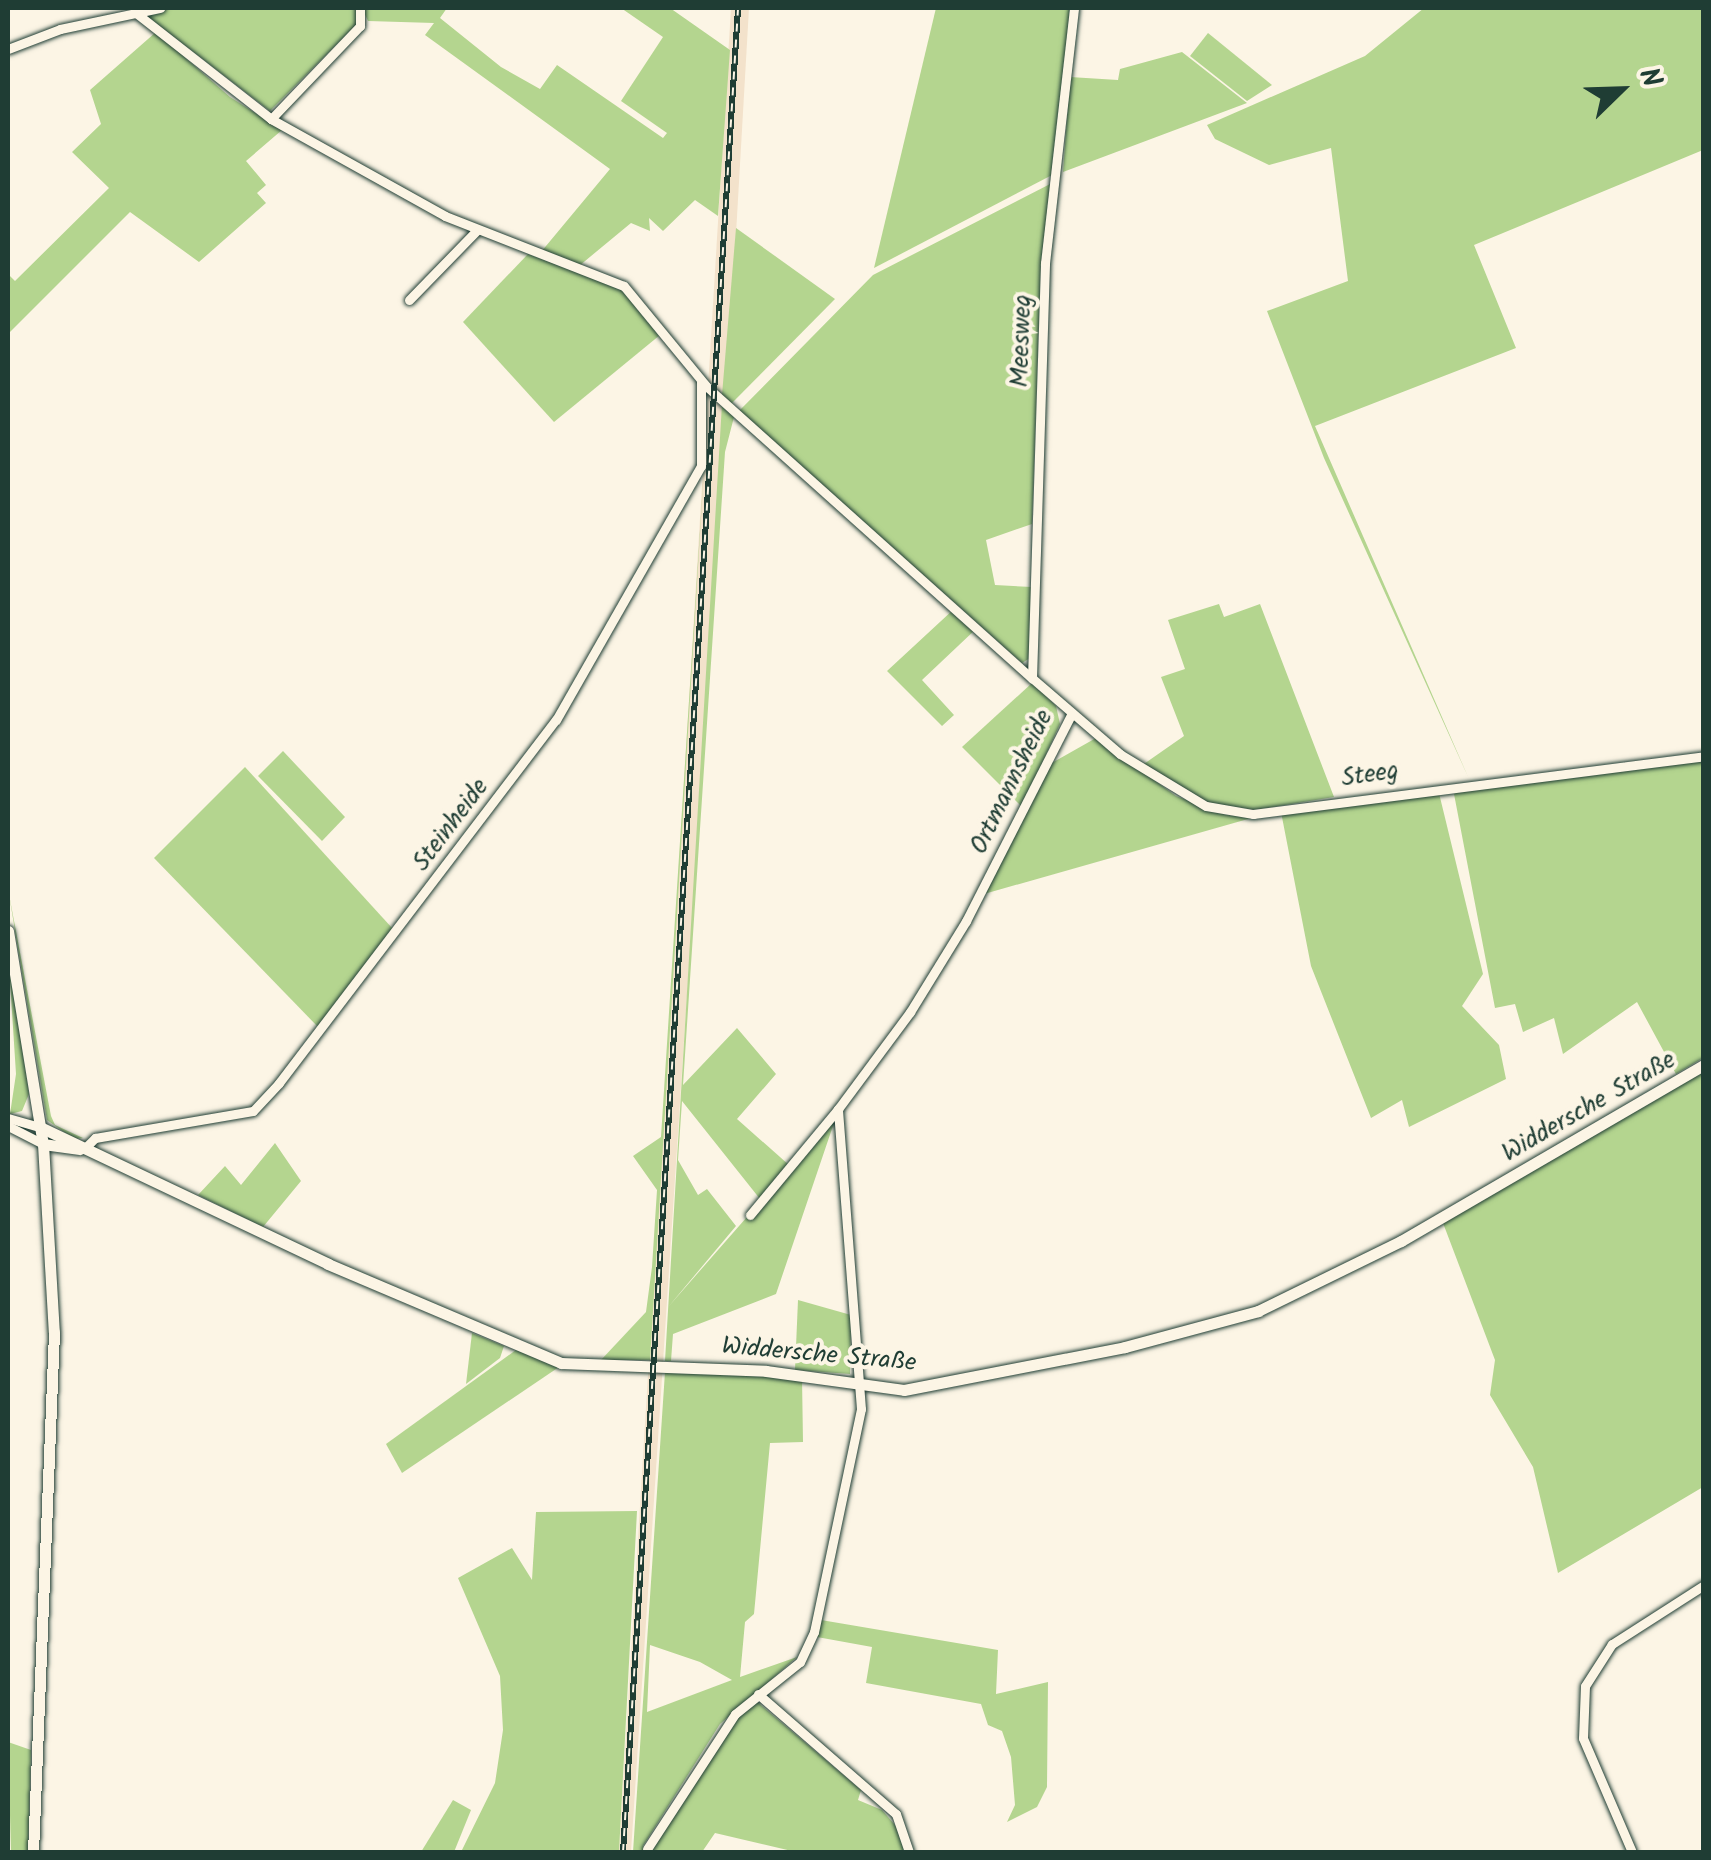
<!DOCTYPE html>
<meta charset="utf-8">
<style>
body{margin:0}
#map{position:relative;width:1711px;height:1860px;overflow:hidden;background:#fcf5e5;font-family:Kalam,sans-serif}
div>[style]{position:absolute}
.built>*{inset:0;background:#f3e2cb}
.green>*{inset:0;background:#b4d58f}
.roads{filter:drop-shadow(0 0 2px #1f3d34) drop-shadow(0 0 2px #1f3d34)}
.minor>*{height:9px;margin:-4.5px;padding:0 4.5px;transform-origin:4.5px;border-radius:4.5px;background:#fcf5e5}
.tertiary>*{height:11px;margin:-5.5px;padding:0 5.5px;transform-origin:5.5px;border-radius:5.5px;background:#fcf5e5}
.rail>*{height:6px;margin-top:-3px;transform-origin:0;background:repeating-linear-gradient(90deg,#fcf5e5 0 8px,#1f3d34 0 16px);box-sizing:border-box;border-block:2px solid #1f3d34}
span{translate:-50% -50%;white-space:nowrap;text-align:center;line-height:1.15;-webkit-text-stroke:8px #fcf5e5;paint-order:stroke}
.street-label{font-size:25px;color:#1f3d34}
.frame{position:absolute;inset:0;border:10px solid #1f3d34;pointer-events:none}
.north{position:absolute;left:1571px;top:40px;width:100px;height:100px;-webkit-text-stroke:8px #fcf5e5;paint-order:stroke;rotate:67deg;font-size:28px;font-weight:700;line-height:40px;text-align:center;color:#1f3d34}
.north::after{content:'';display:block;margin:auto;width:35px;height:45px;background:#1f3d34;clip-path:polygon(50% 0,100% 100%,50% 72%,0 100%)}
</style>
<div id="map">
<div class="built">
<i style="clip-path:polygon(731px 8px,749px 8px,731px 321px,631px 1852px,619px 1852px)"></i>
</div>
<div class="green">
<i style="clip-path:polygon(172px 8px,358px 8px,357px 24px,270px 111px,144px 14px)"></i>
<i style="clip-path:polygon(362px 8px,447px 8px,440px 18px,501px 67px,540px 89px,557px 65px,663px 138px,667px 133px,621px 101px,663px 37px,621px 8px,670px 8px,730px 50px,718px 216px,695px 200px,663px 231px,649px 218px,650px 231px,631px 223px,579px 266px,541px 252px,610px 169px,425px 35px,434px 23px,368px 21px)"></i>
<i style="clip-path:polygon(936px 8px,1070px 8px,1054px 174px,874px 268px)"></i>
<i style="clip-path:polygon(1424px 8px,1703px 8px,1703px 150px,1474px 245px,1516px 348px,1315px 426px,1469px 779px,1324px 458px,1267px 311px,1348px 281px,1331px 148px,1269px 165px,1215px 139px,1207px 125px,1365px 56px)"></i>
<i style="clip-path:polygon(156px 32px,230px 97px,282px 130px,246px 161px,266px 185px,257px 193px,266px 203px,199px 262px,130px 212px,8px 334px,8px 274px,15px 281px,109px 188px,72px 152px,101px 124px,90px 90px)"></i>
<i style="clip-path:polygon(1208px 33px,1272px 85px,1247px 101px,1190px 56px)"></i>
<i style="clip-path:polygon(1182px 52px,1247px 103px,1063px 172px,1070px 77px,1118px 80px,1120px 69px)"></i>
<i style="clip-path:polygon(1054px 182px,1041px 264px,1032px 524px,986px 540px,995px 585px,1032px 587px,1030px 658px,1022px 663px,739px 411px,873px 275px)"></i>
<i style="clip-path:polygon(736px 228px,835px 299px,731px 404px,722px 395px)"></i>
<i style="clip-path:polygon(528px 254px,623px 289px,660px 335px,554px 422px,463px 322px)"></i>
<i style="clip-path:polygon(722px 404px,734px 417px,725px 452px,683px 1085px,737px 1028px,776px 1074px,737px 1119px,789px 1165px,760px 1199px,682px 1101px,678px 1160px,698px 1195px,707px 1189px,736px 1226px,669px 1306px,837px 1114px,776px 1294px,673px 1334px,671px 1361px,665px 1361px)"></i>
<i style="clip-path:polygon(705px 452px,650px 1360px,601px 1360px,646px 1312px,652px 1267px,657px 1190px,633px 1156px,661px 1137px)"></i>
<i style="clip-path:polygon(1219px 604px,1224px 617px,1260px 604px,1334px 797px,1255px 810px,1200px 802px,1141px 766px,1184px 736px,1161px 677px,1185px 669px,1168px 620px)"></i>
<i style="clip-path:polygon(954px 609px,976px 629px,922px 680px,954px 715px,942px 726px,887px 671px)"></i>
<i style="clip-path:polygon(1032px 683px,1056px 706px,1060px 724px,1022px 807px,962px 747px)"></i>
<i style="clip-path:polygon(1096px 738px,1176px 796px,1226px 815px,1255px 817px,984px 894px,1050px 764px)"></i>
<i style="clip-path:polygon(283px 751px,345px 817px,322px 841px,258px 776px)"></i>
<i style="clip-path:polygon(1703px 758px,1703px 1058px,1676px 1074px,1637px 1002px,1563px 1054px,1554px 1018px,1523px 1032px,1515px 1004px,1495px 1008px,1454px 794px,1462px 786px)"></i>
<i style="clip-path:polygon(245px 767px,393px 929px,318px 1027px,154px 858px)"></i>
<i style="clip-path:polygon(1438px 789px,1483px 974px,1462px 1006px,1499px 1045px,1506px 1079px,1409px 1127px,1402px 1100px,1371px 1118px,1311px 966px,1281px 812px)"></i>
<i style="clip-path:polygon(8px 889px,51px 1116px,55px 1125px,83px 1138px,74px 1139px,47px 1120px)"></i>
<i style="clip-path:polygon(8px 949px,29px 1094px,22px 1111px,10px 1114px,16px 1074px)"></i>
<i style="clip-path:polygon(1703px 1069px,1703px 1487px,1558px 1573px,1533px 1467px,1490px 1395px,1495px 1360px,1443px 1223px)"></i>
<i style="clip-path:polygon(275px 1143px,301px 1181px,263px 1227px,198px 1195px,225px 1166px,241px 1185px)"></i>
<i style="clip-path:polygon(798px 1300px,851px 1315px,850px 1374px,795px 1370px)"></i>
<i style="clip-path:polygon(472px 1333px,504px 1346px,500px 1358px,466px 1384px)"></i>
<i style="clip-path:polygon(516px 1350px,559px 1367px,402px 1473px,386px 1444px)"></i>
<i style="clip-path:polygon(evenodd,695px 1370px,802px 1378px,803px 1442px,770px 1443px,754px 1614px,745px 1622px,740px 1677px,797px 1657px,720px 1724px,643px 1846px,648px 1852px,633px 1852px,665px 1372px,695px 1370px,650px 1645px,700px 1662px,732px 1680px,647px 1712px,650px 1645px)"></i>
<i style="clip-path:polygon(637px 1511px,619px 1852px,461px 1852px,495px 1783px,503px 1730px,500px 1676px,458px 1578px,512px 1548px,532px 1580px,536px 1512px)"></i>
<i style="clip-path:polygon(821px 1620px,998px 1650px,996px 1694px,1048px 1682px,1047px 1787px,1037px 1807px,1007px 1822px,1015px 1805px,1011px 1757px,1002px 1731px,988px 1725px,981px 1704px,866px 1683px,872px 1647px,817px 1637px)"></i>
<i style="clip-path:polygon(755px 1700px,861px 1790px,858px 1800px,882px 1810px,901px 1832px,906px 1852px,796px 1852px,715px 1833px,702px 1852px,650px 1852px,731px 1725px)"></i>
<i style="clip-path:polygon(8px 1742px,31px 1750px,28px 1852px,11px 1852px)"></i>
<i style="clip-path:polygon(453px 1800px,471px 1810px,454px 1852px,421px 1852px)"></i>
</div>
<div class="roads">
<div class="minor">
<i style="left:136px;top:13px;width:25px;rotate:-12deg"></i>
<i style="left:8px;top:49px;width:56px;rotate:-21deg"></i>
<i style="left:60px;top:29px;width:78px;rotate:-11.9deg"></i>
<i style="left:136px;top:13px;width:172px;rotate:38.1deg"></i>
<i style="left:271px;top:119px;width:199px;rotate:29.1deg"></i>
<i style="left:445px;top:216px;width:192px;rotate:21.4deg"></i>
<i style="left:624px;top:286px;width:129px;rotate:50.6deg"></i>
<i style="left:706px;top:386px;width:438px;rotate:41.9deg"></i>
<i style="left:1032px;top:678px;width:116px;rotate:40.8deg"></i>
<i style="left:1120px;top:754px;width:100px;rotate:31.2deg"></i>
<i style="left:1206px;top:806px;width:48px;rotate:9.7deg"></i>
<i style="left:1253px;top:814px;width:455px;rotate:-7.3deg"></i>
<i style="left:271px;top:119px;width:129px;rotate:-46.3deg"></i>
<i style="left:360px;top:26px;width:18px;rotate:-90deg"></i>
<i style="left:409px;top:300px;width:98px;rotate:-45.8deg"></i>
<i style="left:1032px;top:678px;width:415px;rotate:-88.2deg"></i>
<i style="left:1045px;top:263px;width:257px;rotate:-83.5deg"></i>
<i style="left:8px;top:1118px;width:33px;rotate:16deg"></i>
<i style="left:8px;top:1126px;width:39px;rotate:27deg"></i>
<i style="left:84px;top:1149px;width:16px;rotate:-45deg"></i>
<i style="left:95px;top:1138px;width:160px;rotate:-9.7deg"></i>
<i style="left:253px;top:1111px;width:38px;rotate:-47deg"></i>
<i style="left:279px;top:1083px;width:457px;rotate:-52.7deg"></i>
<i style="left:556px;top:720px;width:292px;rotate:-60.3deg"></i>
<i style="left:701px;top:466px;width:85px;rotate:-90deg"></i>
<i style="left:750px;top:1215px;width:138px;rotate:-50.3deg"></i>
<i style="left:758px;top:1694px;width:183px;rotate:41deg"></i>
<i style="left:896px;top:1814px;width:40px;rotate:71.1deg"></i>
<i style="left:647px;top:1849px;width:161px;rotate:-56.9deg"></i>
<i style="left:735px;top:1714px;width:83px;rotate:-38.7deg"></i>
<i style="left:800px;top:1662px;width:33px;rotate:-65deg"></i>
<i style="left:814px;top:1632px;width:228px;rotate:-78.1deg"></i>
<i style="left:861px;top:1409px;width:301px;rotate:-94.4deg"></i>
<i style="left:838px;top:1109px;width:121px;rotate:-53.4deg"></i>
<i style="left:910px;top:1012px;width:107px;rotate:-58.4deg"></i>
<i style="left:966px;top:921px;width:233px;rotate:-63deg"></i>
<i style="left:1632px;top:1852px;width:124px;rotate:-113.3deg"></i>
<i style="left:1583px;top:1738px;width:52px;rotate:-87.8deg"></i>
<i style="left:1585px;top:1686px;width:50px;rotate:-57.3deg"></i>
<i style="left:1612px;top:1644px;width:109px;rotate:-32.7deg"></i>
</div>
<div class="tertiary">
<i style="left:8px;top:931px;width:216px;rotate:80.7deg"></i>
<i style="left:43px;top:1144px;width:188px;rotate:86.7deg"></i>
<i style="left:54px;top:1332px;width:520px;rotate:92.31deg"></i>
<i style="left:40px;top:1127px;width:319px;rotate:25.4deg"></i>
<i style="left:328px;top:1264px;width:253px;rotate:23deg"></i>
<i style="left:561px;top:1363px;width:205px;rotate:2.2deg"></i>
<i style="left:766px;top:1371px;width:139px;rotate:7.8deg"></i>
<i style="left:904px;top:1390px;width:225px;rotate:-11deg"></i>
<i style="left:1125px;top:1347px;width:138px;rotate:-15.1deg"></i>
<i style="left:1258px;top:1311px;width:159px;rotate:-26.1deg"></i>
<i style="left:1401px;top:1241px;width:350px;rotate:-30.2deg"></i>
<i style="left:43px;top:1144px;width:37px;rotate:8deg"></i>
</div>
</div>
<div class="rail">
<i style="left:623px;top:1852px;width:1848px;rotate:-86.43deg"></i>
</div>
<div class="street-label">
<span style="left:1022px;top:341px;rotate:-88deg">Meesweg</span>
<span style="left:1370px;top:775px;rotate:-8deg">Steeg</span>
<span style="left:1012px;top:782px;rotate:-64deg">Ortmannsheide</span>
<span style="left:451px;top:825px;rotate:-53deg">Steinheide</span>
<span style="left:1589px;top:1107px;rotate:-30deg">Widdersche Straße</span>
<span style="left:819px;top:1355px;rotate:5deg">Widdersche Straße</span>
</div>
<div class="frame"></div>
<div class="north">N</div>
</div>
